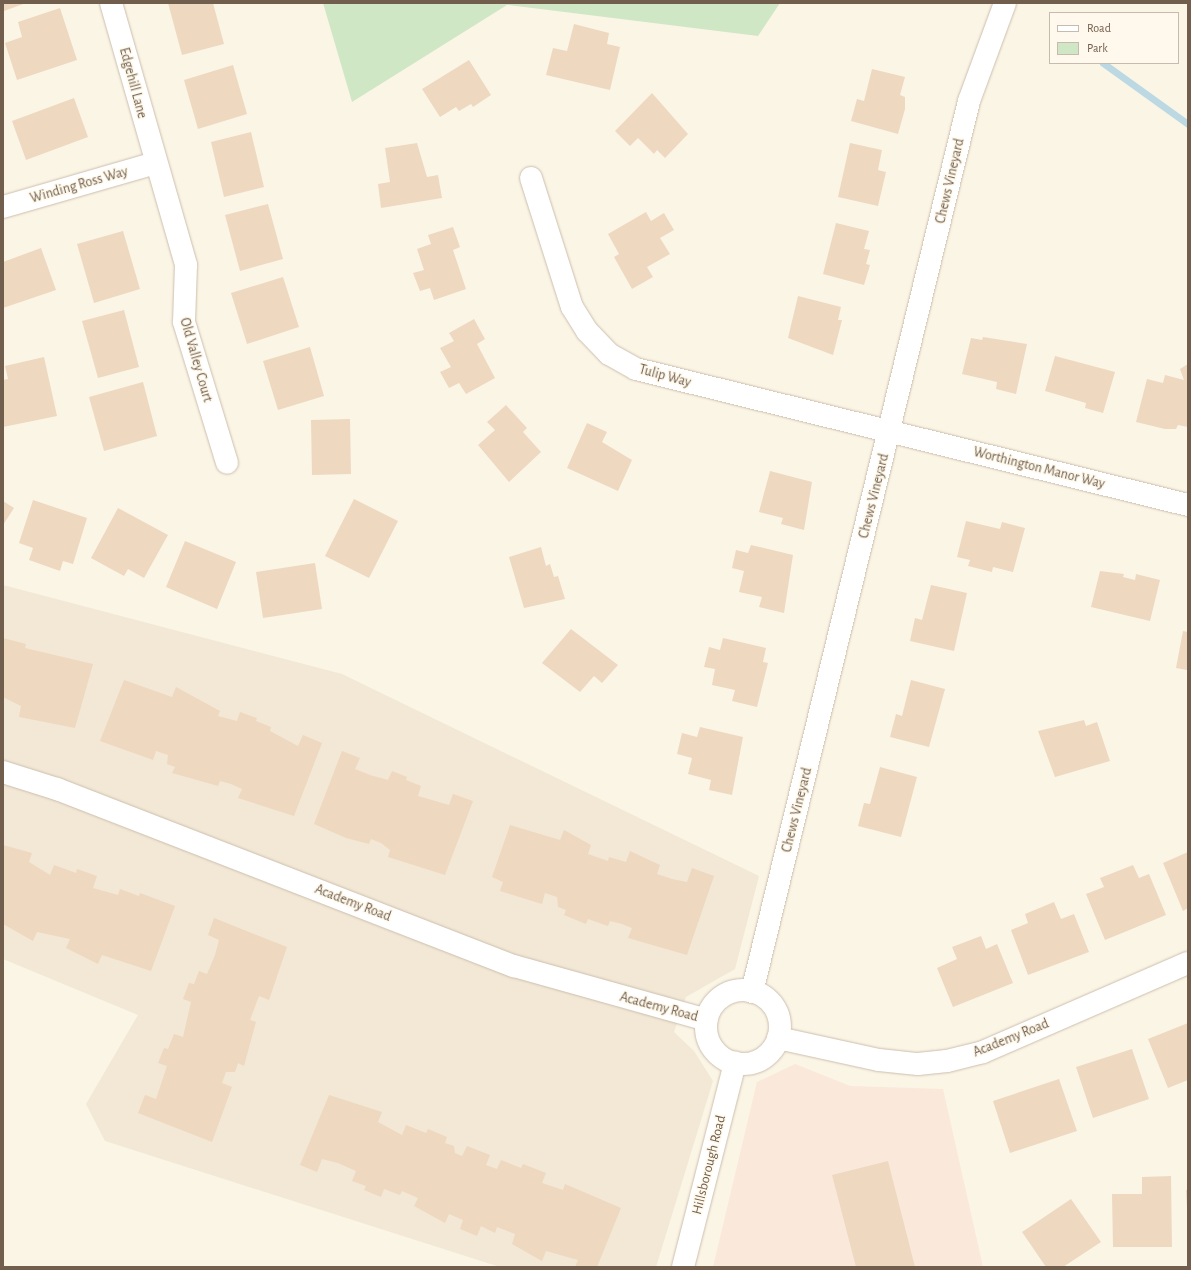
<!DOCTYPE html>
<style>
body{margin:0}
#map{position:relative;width:1191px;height:1270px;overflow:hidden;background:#fbf5e6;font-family:"Alegreya Sans",sans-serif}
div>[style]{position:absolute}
.residential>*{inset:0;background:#f2e8d5}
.commercial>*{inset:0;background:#fae8db}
.green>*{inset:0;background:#d0e7c6}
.stream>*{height:7px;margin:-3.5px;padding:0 3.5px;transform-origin:3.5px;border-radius:3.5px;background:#bcd9e3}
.building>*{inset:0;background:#eed8c0}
.roads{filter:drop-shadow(0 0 1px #ccbead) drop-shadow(0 0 1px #ccbead)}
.minor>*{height:22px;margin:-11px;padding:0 11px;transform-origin:11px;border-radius:11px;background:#fff}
.minor>.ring{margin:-11px;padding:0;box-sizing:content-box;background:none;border:22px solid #fff;border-radius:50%}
span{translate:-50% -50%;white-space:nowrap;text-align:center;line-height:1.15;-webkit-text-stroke:3px #fef9ec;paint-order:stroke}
.street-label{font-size:14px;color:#725e4d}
.frame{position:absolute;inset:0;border:4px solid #725e4d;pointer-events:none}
.legend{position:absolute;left:1049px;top:12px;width:130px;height:52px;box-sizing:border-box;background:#fef9ec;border:1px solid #c6bbac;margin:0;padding:5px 7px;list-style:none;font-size:12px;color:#725e4d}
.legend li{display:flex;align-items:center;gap:8px;height:20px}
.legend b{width:20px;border:1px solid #c6bbac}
</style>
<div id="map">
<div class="residential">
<i style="clip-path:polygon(3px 585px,342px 674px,759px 876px,735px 969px,686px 997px,674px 1032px,694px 1051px,713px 1081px,656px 1267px,500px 1267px,105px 1141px,86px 1104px,138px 1015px,3px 959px)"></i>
</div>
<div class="commercial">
<i style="clip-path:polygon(795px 1064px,850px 1086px,943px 1089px,983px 1267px,713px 1267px,757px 1082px)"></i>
</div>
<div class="green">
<i style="clip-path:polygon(323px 3px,780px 3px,758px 36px,507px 5px,352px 102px)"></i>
</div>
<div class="stream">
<i style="left:1103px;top:63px;width:105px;rotate:35.7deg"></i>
</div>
<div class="building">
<i style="clip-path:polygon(3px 3px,26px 3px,4px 11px)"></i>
<i style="clip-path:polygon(168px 3px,213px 3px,224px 44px,182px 55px)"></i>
<i style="clip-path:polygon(60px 8px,77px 60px,17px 80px,5px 43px,22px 37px,18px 22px)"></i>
<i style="clip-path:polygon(574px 24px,609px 33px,607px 44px,620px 47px,610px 90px,546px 75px,553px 48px,567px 51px)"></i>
<i style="clip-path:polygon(469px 60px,491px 95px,473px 107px,471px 104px,459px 111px,456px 107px,440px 117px,422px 89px)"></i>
<i style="clip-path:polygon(233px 65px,247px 114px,198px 129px,184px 80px)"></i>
<i style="clip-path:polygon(872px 69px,905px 77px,900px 95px,905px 97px,905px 109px,898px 134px,851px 121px,857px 99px,864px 101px)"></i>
<i style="clip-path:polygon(652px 93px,688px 134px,665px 158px,657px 150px,654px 154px,638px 138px,630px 146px,615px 131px)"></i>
<i style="clip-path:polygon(74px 98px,88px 137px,26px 160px,12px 121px)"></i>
<i style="clip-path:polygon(251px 132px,264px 187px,224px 197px,211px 142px)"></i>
<i style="clip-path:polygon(417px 143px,427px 177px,438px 175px,442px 198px,381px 208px,378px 184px,390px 182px,385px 148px)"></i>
<i style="clip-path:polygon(850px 143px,882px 150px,878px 170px,886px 172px,878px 206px,838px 197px)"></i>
<i style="clip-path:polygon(268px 204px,283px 259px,240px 271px,225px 215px)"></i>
<i style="clip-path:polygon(646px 212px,651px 221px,664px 213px,674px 230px,660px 238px,670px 254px,647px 267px,653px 277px,632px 289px,614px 257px,619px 254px,608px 234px)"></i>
<i style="clip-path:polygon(836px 223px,869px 231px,864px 249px,870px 250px,866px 264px,870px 265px,864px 285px,823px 274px)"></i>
<i style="clip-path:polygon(453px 227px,460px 247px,453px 250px,466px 289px,434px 300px,430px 288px,420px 291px,413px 273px,424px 270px,417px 249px,431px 244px,428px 235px)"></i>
<i style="clip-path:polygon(123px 231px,140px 289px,94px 303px,77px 244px)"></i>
<i style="clip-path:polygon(41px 248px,56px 290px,3px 308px,3px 262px)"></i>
<i style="clip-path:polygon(283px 277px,299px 327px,247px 344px,231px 293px)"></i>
<i style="clip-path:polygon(798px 296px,841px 307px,838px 320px,842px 320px,833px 355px,788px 338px)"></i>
<i style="clip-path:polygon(124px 310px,139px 367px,98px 378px,82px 321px)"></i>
<i style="clip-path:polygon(474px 319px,485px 339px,477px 344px,495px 378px,466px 394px,459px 383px,449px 388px,440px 372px,451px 367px,440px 348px,454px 341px,449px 333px)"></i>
<i style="clip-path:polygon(983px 337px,1027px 344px,1016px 394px,996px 389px,997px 382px,962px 374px,971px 338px,982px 340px)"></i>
<i style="clip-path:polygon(310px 347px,324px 396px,278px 410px,263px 361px)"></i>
<i style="clip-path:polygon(1055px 356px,1115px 372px,1103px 413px,1085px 408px,1086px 403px,1045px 391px)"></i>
<i style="clip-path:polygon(44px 357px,57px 416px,3px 427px,3px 380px,8px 379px,5px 366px)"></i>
<i style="clip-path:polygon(1188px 364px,1188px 427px,1178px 425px,1176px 429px,1165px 429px,1136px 422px,1147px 379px,1163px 383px,1165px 375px,1184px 380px,1180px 369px)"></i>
<i style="clip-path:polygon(143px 382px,157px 436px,104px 451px,89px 397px)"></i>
<i style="clip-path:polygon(506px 405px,527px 428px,523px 432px,541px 452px,509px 482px,478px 445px,495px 430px,487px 422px)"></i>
<i style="clip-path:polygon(350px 419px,351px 474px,312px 475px,311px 420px)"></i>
<i style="clip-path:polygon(587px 423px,607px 432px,602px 442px,632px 460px,618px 491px,567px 468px)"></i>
<i style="clip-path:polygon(770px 471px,812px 482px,804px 530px,781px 524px,783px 518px,759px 512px)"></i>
<i style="clip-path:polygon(354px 499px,398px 521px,369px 578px,325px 556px)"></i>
<i style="clip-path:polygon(33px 500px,87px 518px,73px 564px,63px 561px,60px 571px,29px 560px,33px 548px,19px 543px)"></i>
<i style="clip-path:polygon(3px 501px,14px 508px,3px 525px)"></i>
<i style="clip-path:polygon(118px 508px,168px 535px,144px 578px,128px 569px,124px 576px,91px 558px)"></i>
<i style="clip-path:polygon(966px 521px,1000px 529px,1002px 522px,1025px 528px,1013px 572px,993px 567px,992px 572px,968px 566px,970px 560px,957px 557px)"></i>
<i style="clip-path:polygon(185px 541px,236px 562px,217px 609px,166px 587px)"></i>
<i style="clip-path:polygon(751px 545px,793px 555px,784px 613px,759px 607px,762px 597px,739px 592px,744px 571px,732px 568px,736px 550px,748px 553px)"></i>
<i style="clip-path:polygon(541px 547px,546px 566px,550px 564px,554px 577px,558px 576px,565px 599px,524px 608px,509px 557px)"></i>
<i style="clip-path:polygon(315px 563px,322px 609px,263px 618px,256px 572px)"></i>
<i style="clip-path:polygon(1100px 571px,1124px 574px,1123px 577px,1135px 580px,1136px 574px,1160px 580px,1150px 621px,1091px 607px)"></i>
<i style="clip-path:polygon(931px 585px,967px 593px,954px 651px,910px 641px,915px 618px,922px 620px)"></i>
<i style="clip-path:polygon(571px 629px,618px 665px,602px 683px,594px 676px,580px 692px,542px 663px)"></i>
<i style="clip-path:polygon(1183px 631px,1188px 632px,1188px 674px,1187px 670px,1176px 668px)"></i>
<i style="clip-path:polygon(3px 638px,26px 644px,25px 648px,93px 664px,75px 728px,19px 717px,21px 706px,3px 697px)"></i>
<i style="clip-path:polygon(723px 638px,766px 648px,763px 662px,768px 663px,757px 707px,732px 701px,735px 690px,712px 685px,715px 669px,704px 667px,709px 647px,720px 650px)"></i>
<i style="clip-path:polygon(124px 680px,172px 697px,176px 687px,220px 711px,218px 716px,237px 721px,240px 712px,257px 718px,256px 721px,271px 727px,270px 731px,298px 746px,303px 735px,322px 743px,294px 816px,238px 798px,242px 789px,231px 784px,220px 781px,218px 786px,172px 773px,175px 767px,167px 764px,168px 755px,156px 751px,153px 760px,100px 741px)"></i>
<i style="clip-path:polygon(911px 680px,945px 689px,929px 747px,890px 737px,896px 714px,902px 716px)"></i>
<i style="clip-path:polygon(1084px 720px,1086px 726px,1097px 722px,1110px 761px,1055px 777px,1038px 731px)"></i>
<i style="clip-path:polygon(700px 727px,743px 737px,732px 795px,709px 790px,711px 780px,688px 774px,692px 758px,677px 754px,682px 733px,697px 737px)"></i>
<i style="clip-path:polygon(342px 751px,360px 758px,355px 769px,370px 775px,388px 780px,392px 771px,407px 777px,406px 780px,421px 786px,418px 796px,449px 805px,453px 794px,473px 801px,445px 875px,388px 857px,390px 850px,381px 843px,371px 839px,369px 844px,346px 838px,314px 824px)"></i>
<i style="clip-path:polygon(880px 767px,917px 777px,901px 837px,858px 826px,864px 803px,870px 804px)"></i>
<i style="clip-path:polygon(510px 825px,560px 840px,564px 830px,591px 845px,588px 854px,608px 861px,609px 857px,626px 862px,630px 851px,660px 865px,657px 874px,672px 879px,687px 882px,692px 868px,714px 876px,687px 955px,628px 938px,632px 928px,622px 924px,610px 921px,608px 926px,588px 919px,586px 924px,564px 915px,566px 910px,558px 907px,557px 897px,545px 893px,542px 904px,500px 891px,503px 882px,492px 877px)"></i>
<i style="clip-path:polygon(3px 845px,32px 853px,29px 862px,50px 875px,54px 865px,76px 873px,77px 869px,97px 876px,93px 888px,118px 895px,120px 889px,139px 896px,140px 893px,175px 906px,151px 971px,102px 955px,98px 964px,66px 948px,70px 939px,37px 932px,33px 941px,3px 924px)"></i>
<i style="clip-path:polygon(1188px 852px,1188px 908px,1183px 911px,1163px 863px)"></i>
<i style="clip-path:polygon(1133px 865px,1139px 878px,1149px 874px,1166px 915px,1105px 940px,1086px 894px,1104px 887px,1100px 878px)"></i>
<i style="clip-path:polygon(1054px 902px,1061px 919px,1074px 914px,1089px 952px,1028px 975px,1011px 930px,1028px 923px,1025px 914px)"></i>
<i style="clip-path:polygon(214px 918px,287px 947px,269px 1000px,259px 996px,250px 1020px,256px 1022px,244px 1066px,238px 1063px,235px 1072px,226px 1072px,222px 1083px,232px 1087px,212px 1142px,138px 1113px,145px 1095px,156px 1099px,167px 1066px,158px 1063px,164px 1048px,168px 1049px,174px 1034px,183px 1037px,191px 1002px,183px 999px,189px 983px,194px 984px,199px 971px,207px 974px,215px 955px,219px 940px,208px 935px)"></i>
<i style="clip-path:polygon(981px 936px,986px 949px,997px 944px,1013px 983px,953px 1007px,937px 968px,957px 959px,952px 947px)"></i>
<i style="clip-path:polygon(1188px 1023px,1188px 1080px,1168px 1088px,1148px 1039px)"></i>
<i style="clip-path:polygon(1132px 1049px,1149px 1099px,1093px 1118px,1076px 1067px)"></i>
<i style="clip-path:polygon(1059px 1079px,1077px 1131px,1010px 1153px,993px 1101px)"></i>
<i style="clip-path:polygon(329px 1095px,382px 1112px,378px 1122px,402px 1135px,406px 1125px,426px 1133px,428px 1129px,447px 1137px,445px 1143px,454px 1146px,455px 1153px,462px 1156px,467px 1146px,490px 1155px,486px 1165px,497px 1169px,501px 1160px,521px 1168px,523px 1164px,546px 1173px,542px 1183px,563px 1190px,565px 1184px,621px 1208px,597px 1267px,575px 1267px,578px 1260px,546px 1251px,542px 1261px,512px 1244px,515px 1234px,497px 1227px,495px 1233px,481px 1226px,477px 1236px,460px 1229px,463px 1220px,449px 1214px,445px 1223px,414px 1206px,418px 1198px,402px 1191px,400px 1195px,384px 1189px,381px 1197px,364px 1190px,366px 1186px,352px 1181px,356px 1171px,338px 1163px,322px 1159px,317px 1172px,300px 1165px)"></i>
<i style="clip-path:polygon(888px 1161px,915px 1267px,856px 1267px,832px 1175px)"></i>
<i style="clip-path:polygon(1171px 1176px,1172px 1247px,1113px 1247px,1112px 1194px,1142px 1194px,1142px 1177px)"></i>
<i style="clip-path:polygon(1186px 1190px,1188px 1190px,1188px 1208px,1187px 1208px)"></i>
<i style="clip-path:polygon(1071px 1199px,1101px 1242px,1063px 1267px,1046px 1267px,1022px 1232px)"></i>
</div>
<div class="roads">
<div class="minor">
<i style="left:111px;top:3px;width:273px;rotate:74deg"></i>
<i style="left:186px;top:265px;width:57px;rotate:92deg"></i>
<i style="left:184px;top:322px;width:147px;rotate:73deg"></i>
<i style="left:531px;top:178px;width:135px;rotate:72.4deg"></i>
<i style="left:572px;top:307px;width:28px;rotate:58deg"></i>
<i style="left:587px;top:331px;width:32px;rotate:46deg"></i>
<i style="left:609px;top:354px;width:31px;rotate:29deg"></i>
<i style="left:636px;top:369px;width:569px;rotate:13.84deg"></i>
<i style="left:3px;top:207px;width:158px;rotate:-16.1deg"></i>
<i style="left:3px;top:772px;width:57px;rotate:17.5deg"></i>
<i style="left:57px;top:789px;width:490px;rotate:21.2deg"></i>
<i style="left:514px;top:966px;width:200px;rotate:15.6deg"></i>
<i class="ring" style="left:706px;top:990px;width:52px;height:52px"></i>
<i style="left:752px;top:992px;width:917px;rotate:-76.31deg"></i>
<i style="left:969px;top:101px;width:104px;rotate:-69.8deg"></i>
<i style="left:778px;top:1038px;width:103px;rotate:12.3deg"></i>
<i style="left:879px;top:1060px;width:39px;rotate:6deg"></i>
<i style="left:918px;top:1064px;width:29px;rotate:-6deg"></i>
<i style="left:947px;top:1061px;width:37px;rotate:-14deg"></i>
<i style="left:983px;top:1052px;width:223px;rotate:-23.5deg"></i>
<i style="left:683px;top:1267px;width:211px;rotate:-75.7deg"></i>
</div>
</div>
<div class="street-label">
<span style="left:133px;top:83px;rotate:75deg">Edgehill Lane</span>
<span style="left:950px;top:181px;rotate:-77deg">Chews Vineyard</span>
<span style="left:79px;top:185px;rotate:-16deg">Winding Ross Way</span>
<span style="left:196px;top:360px;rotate:74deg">Old Valley Court</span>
<span style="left:665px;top:376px;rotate:15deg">Tulip Way</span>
<span style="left:1039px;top:468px;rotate:14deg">Worthington Manor Way</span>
<span style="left:874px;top:496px;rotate:-76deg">Chews Vineyard</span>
<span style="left:797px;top:810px;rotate:-76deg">Chews Vineyard</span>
<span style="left:353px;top:903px;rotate:21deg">Academy Road</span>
<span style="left:659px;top:1007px;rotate:15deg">Academy Road</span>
<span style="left:1011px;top:1038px;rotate:-22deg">Academy Road</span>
<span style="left:709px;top:1165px;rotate:-76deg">Hillsborough Road</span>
</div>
<div class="frame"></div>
<ul class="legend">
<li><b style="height:5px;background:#fff"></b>Road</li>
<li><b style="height:11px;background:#d0e7c6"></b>Park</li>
</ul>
</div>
